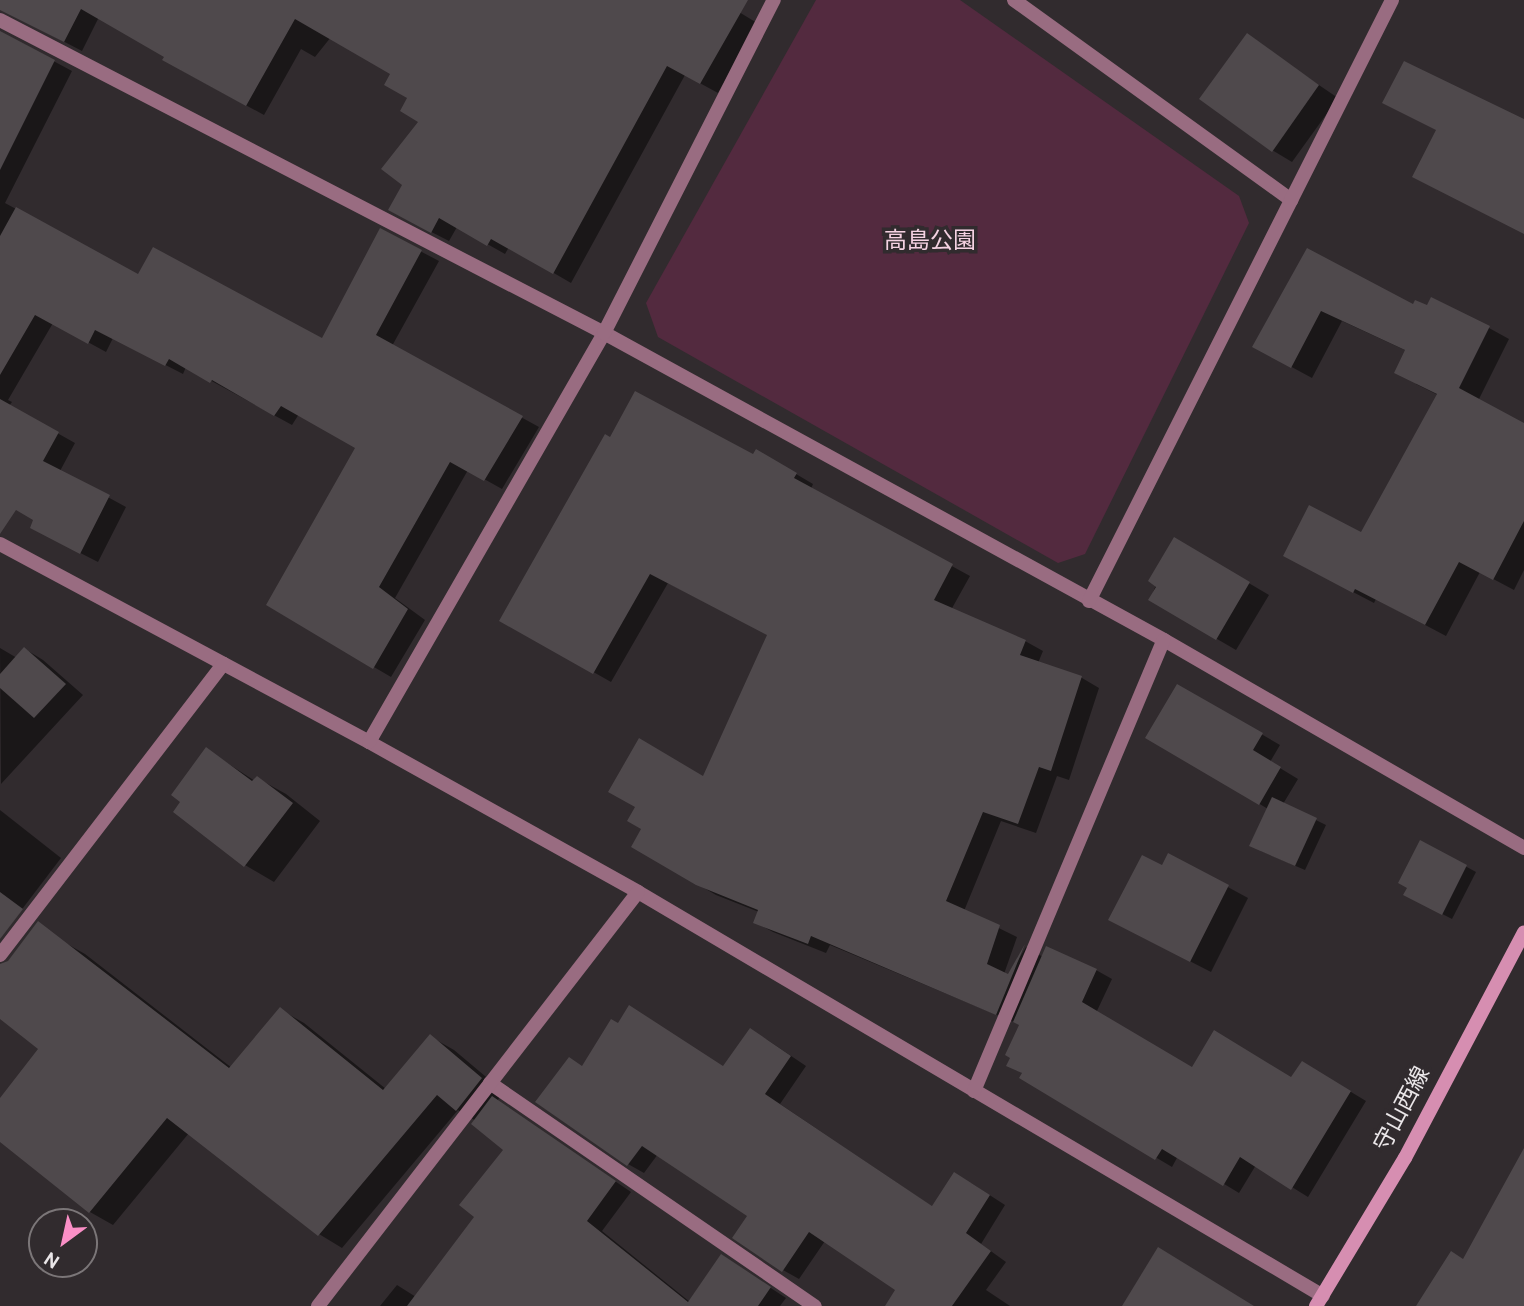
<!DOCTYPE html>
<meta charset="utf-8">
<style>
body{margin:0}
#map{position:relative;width:1524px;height:1306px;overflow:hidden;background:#312b2e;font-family:Overpass,"Noto Sans JP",sans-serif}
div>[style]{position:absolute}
.green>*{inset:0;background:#532a3f}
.shadow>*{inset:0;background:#0007}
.building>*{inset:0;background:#4f494c}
.minor>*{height:14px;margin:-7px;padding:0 7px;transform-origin:7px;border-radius:7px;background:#996c81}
.secondary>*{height:14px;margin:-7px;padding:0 7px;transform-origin:7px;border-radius:7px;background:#d68eb1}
span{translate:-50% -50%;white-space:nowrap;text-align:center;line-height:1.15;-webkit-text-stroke:7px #312b2e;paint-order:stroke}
.park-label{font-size:23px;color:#f5d2e2}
.street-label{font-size:23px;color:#eae6e8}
.north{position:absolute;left:28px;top:1208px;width:70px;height:70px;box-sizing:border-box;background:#312b2e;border:2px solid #7b7678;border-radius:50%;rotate:213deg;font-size:19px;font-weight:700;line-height:28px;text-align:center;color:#eae6e8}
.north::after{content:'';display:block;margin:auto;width:24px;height:32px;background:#fa8fc6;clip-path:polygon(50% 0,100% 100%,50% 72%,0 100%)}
</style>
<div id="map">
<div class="green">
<i style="clip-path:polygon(816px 0,960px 0,1239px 196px,1249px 223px,1085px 554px,1058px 563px,658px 337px,646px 303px)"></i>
</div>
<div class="shadow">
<i style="clip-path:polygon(22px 0,746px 0,739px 12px,757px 23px,718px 93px,685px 75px,571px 283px,509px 247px,505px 254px,457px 227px,449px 241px,408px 220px,404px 185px,420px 121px,393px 73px,331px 37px,315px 57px,301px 49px,264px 115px,181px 70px,166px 56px,99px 17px,82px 51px,32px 25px)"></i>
<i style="clip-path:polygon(5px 35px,72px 71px,5px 203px,139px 276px,323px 340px,380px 230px,439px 261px,392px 346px,539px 427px,502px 489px,468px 470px,395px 598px,425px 620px,391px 677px,268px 605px,358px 448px,299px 414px,292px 425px,186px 367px,183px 374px,113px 338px,106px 352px,53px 323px,8px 400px,12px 402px,9px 406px,75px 443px,60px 471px,126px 507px,98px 562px,49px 537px,36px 520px,0 499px,0 45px)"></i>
<i style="clip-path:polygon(1247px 36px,1338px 98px,1292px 162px,1272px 150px)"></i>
<i style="clip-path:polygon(1308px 251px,1414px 307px,1489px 328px,1509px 339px,1478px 401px,1524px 425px,1524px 570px,1514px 590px,1480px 572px,1446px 636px,1376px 599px,1374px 603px,1305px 567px,1362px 534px,1438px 395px,1416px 384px,1407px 351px,1342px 321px,1312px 378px,1275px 358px)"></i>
<i style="clip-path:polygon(757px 451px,813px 484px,811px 489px,970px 576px,951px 610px,1025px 641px,1043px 651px,1038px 663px,1082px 678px,1099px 688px,1069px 780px,1057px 776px,1036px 833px,1001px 821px,964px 911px,1017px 937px,1004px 974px,1009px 976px,1026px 947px,1043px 957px,1047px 948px,1096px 970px,1112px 979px,1096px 1013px,1193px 1069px,1292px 1079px,1303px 1063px,1366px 1101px,1308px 1197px,1256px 1165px,1239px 1193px,1178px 1156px,1172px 1167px,1021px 1077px,1024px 1074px,1009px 1065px,1021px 1025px,830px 945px,826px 953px,773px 932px,755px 922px,759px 912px,716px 895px,633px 846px,644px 829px,704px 779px,769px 635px,668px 583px,611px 682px,502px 620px,754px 457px)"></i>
<i style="clip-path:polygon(1174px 539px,1269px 595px,1236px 650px,1150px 600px)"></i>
<i style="clip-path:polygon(0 648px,17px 658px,25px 649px,43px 660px,83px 695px,1px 784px)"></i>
<i style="clip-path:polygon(1178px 686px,1280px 745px,1270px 762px,1298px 779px,1283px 804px,1326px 825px,1305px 870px,1261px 851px,1268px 809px,1148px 737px)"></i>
<i style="clip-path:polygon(207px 750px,255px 781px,257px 778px,286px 794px,320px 821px,274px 882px,245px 865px)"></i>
<i style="clip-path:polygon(0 810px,61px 858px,7px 929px,0 925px)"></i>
<i style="clip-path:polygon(1421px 842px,1476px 872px,1452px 919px,1415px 900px)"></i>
<i style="clip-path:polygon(1169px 855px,1248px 898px,1211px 972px,1131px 931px)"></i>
<i style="clip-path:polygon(62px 941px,85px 954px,232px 1068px,281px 1010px,304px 1023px,386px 1089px,431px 1037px,454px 1050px,504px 1092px,497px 1101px,631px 1192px,602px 1231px,690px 1302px,722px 1256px,786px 1298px,780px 1306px,380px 1306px,397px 1285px,416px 1297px,476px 1216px,506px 1150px,476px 1121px,458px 1110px,342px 1248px,319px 1234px,189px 1133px,113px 1225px,90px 1212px,0 1139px,0 1108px,41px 1049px)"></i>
<i style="clip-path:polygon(766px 1039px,806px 1066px,780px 1104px,933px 1207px,971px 1183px,1005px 1205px,981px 1244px,1006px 1262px,986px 1290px,1010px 1306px,888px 1306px,898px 1290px,825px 1241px,799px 1279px,783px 1270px,750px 1216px,658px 1154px,644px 1173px,628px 1164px,583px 1067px,724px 1068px)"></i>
</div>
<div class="building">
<i style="clip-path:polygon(0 0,748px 0,700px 84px,667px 66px,553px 274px,491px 239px,487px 246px,439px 218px,431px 233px,388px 210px,402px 185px,381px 169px,418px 122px,400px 111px,407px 98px,384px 85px,390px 74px,295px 19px,246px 106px,162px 60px,164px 57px,81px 9px,64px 42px,0 10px)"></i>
<i style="clip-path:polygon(0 31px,55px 60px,0 170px)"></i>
<i style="clip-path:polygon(1247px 33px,1319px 85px,1272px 152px,1199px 99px)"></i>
<i style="clip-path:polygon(1404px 61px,1524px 119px,1524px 234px,1412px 177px,1436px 130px,1382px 103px)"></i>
<i style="clip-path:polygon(16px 207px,138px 274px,153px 247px,322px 338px,380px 228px,422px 250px,376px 335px,523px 416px,484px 481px,450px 462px,379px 587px,408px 609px,373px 669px,266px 605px,355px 448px,281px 406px,274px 416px,212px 380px,210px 383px,169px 359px,165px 366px,95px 330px,88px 344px,35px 315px,0 375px,0 236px)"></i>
<i style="clip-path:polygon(1307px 248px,1413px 304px,1415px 300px,1427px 305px,1431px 297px,1490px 326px,1459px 388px,1524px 423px,1524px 521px,1493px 580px,1459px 562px,1425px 625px,1355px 589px,1353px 593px,1283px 556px,1309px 505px,1361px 532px,1437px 394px,1394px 373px,1405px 350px,1321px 311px,1291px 368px,1252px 347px)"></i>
<i style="clip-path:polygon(635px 391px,753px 454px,756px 449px,797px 473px,794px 478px,953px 564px,934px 600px,1026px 640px,1020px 655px,1082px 676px,1051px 771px,1039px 767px,1018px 824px,983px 812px,946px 901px,1000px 925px,987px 964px,1008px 974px,1025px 944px,996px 1015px,811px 936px,808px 944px,753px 923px,758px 910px,696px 885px,631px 847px,641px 829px,627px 821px,635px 807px,608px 792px,639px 738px,703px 776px,767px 635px,650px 574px,593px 674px,499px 621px,605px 434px,610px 437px)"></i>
<i style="clip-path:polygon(0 399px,59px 432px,43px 461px,110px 495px,80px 554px,30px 528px,33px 520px,16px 510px,0 534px)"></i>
<i style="clip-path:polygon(1174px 537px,1250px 582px,1216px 640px,1148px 600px,1156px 587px,1148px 581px)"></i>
<i style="clip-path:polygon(24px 647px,66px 684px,34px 718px,0 688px,0 674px)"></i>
<i style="clip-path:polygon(1177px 684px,1263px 733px,1253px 750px,1281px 767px,1259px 805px,1145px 738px)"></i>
<i style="clip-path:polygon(206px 747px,252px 781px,257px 776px,293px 803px,244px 867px,173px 812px,180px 802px,171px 795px)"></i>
<i style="clip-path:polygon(1272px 797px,1317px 818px,1295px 866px,1249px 846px)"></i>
<i style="clip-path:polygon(1420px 840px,1467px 865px,1442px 915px,1403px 895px,1407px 888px,1398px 883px)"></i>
<i style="clip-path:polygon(1168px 853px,1229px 885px,1190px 962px,1108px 920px,1142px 855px,1162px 865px)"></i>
<i style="clip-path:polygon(0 892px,23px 909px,0 939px)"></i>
<i style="clip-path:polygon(38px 921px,229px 1068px,280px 1007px,383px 1090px,430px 1034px,482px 1078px,456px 1111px,437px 1095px,318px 1236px,167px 1118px,89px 1213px,0 1142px,0 1098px,38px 1049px,0 1019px,0 964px,8px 961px)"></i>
<i style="clip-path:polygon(1046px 946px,1097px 969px,1082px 1002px,1192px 1067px,1214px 1030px,1291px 1077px,1302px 1061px,1351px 1091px,1291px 1190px,1240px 1157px,1223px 1186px,1162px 1149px,1155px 1160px,1019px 1078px,1022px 1073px,1006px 1066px,1010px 1058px,1005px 1055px,1019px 1025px,1013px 1022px)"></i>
<i style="clip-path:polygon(629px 1005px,723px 1066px,750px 1028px,791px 1056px,765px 1094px,932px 1206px,954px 1172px,990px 1195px,966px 1233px,991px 1251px,952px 1306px,885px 1306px,895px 1290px,809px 1232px,782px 1272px,732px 1238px,747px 1216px,642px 1146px,627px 1166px,535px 1102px,569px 1057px,582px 1066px,611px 1019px,618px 1023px)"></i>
<i style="clip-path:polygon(492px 1096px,616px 1181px,587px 1221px,688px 1302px,721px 1254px,771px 1287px,758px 1306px,407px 1306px,474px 1217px,459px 1205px,503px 1150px,471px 1124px)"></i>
<i style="clip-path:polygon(1524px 1148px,1524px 1306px,1416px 1306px,1451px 1251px,1463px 1259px)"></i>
<i style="clip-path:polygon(1158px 1247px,1254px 1306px,1122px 1306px)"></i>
</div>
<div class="minor">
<i style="left:1014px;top:0;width:342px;rotate:35.8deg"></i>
<i style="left:0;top:20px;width:680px;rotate:27.39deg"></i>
<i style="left:604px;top:333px;width:639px;rotate:28.73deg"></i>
<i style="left:1164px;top:640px;width:416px;rotate:30deg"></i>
<i style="left:0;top:544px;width:419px;rotate:28.2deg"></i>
<i style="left:369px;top:742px;width:308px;rotate:29.1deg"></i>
<i style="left:638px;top:892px;width:795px;rotate:30.53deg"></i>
<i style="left:1089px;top:601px;width:673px;rotate:-63.24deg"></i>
<i style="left:369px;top:742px;width:472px;rotate:-60.1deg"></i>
<i style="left:604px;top:333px;width:374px;rotate:-63deg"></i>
<i style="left:0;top:955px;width:367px;rotate:-52.5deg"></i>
<i style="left:490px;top:1083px;width:394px;rotate:34.5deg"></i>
<i style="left:974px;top:1091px;width:489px;rotate:-67.2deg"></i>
<i style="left:318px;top:1306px;width:523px;rotate:-52.3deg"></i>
</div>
<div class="secondary">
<i style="left:1316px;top:1306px;width:173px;rotate:-59deg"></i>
<i style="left:1405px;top:1158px;width:255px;rotate:-62.2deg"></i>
</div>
<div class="park-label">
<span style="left:930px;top:243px">高島公園</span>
</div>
<div class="street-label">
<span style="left:1404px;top:1110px;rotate:-62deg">守山西線</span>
</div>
<div class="north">N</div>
</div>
